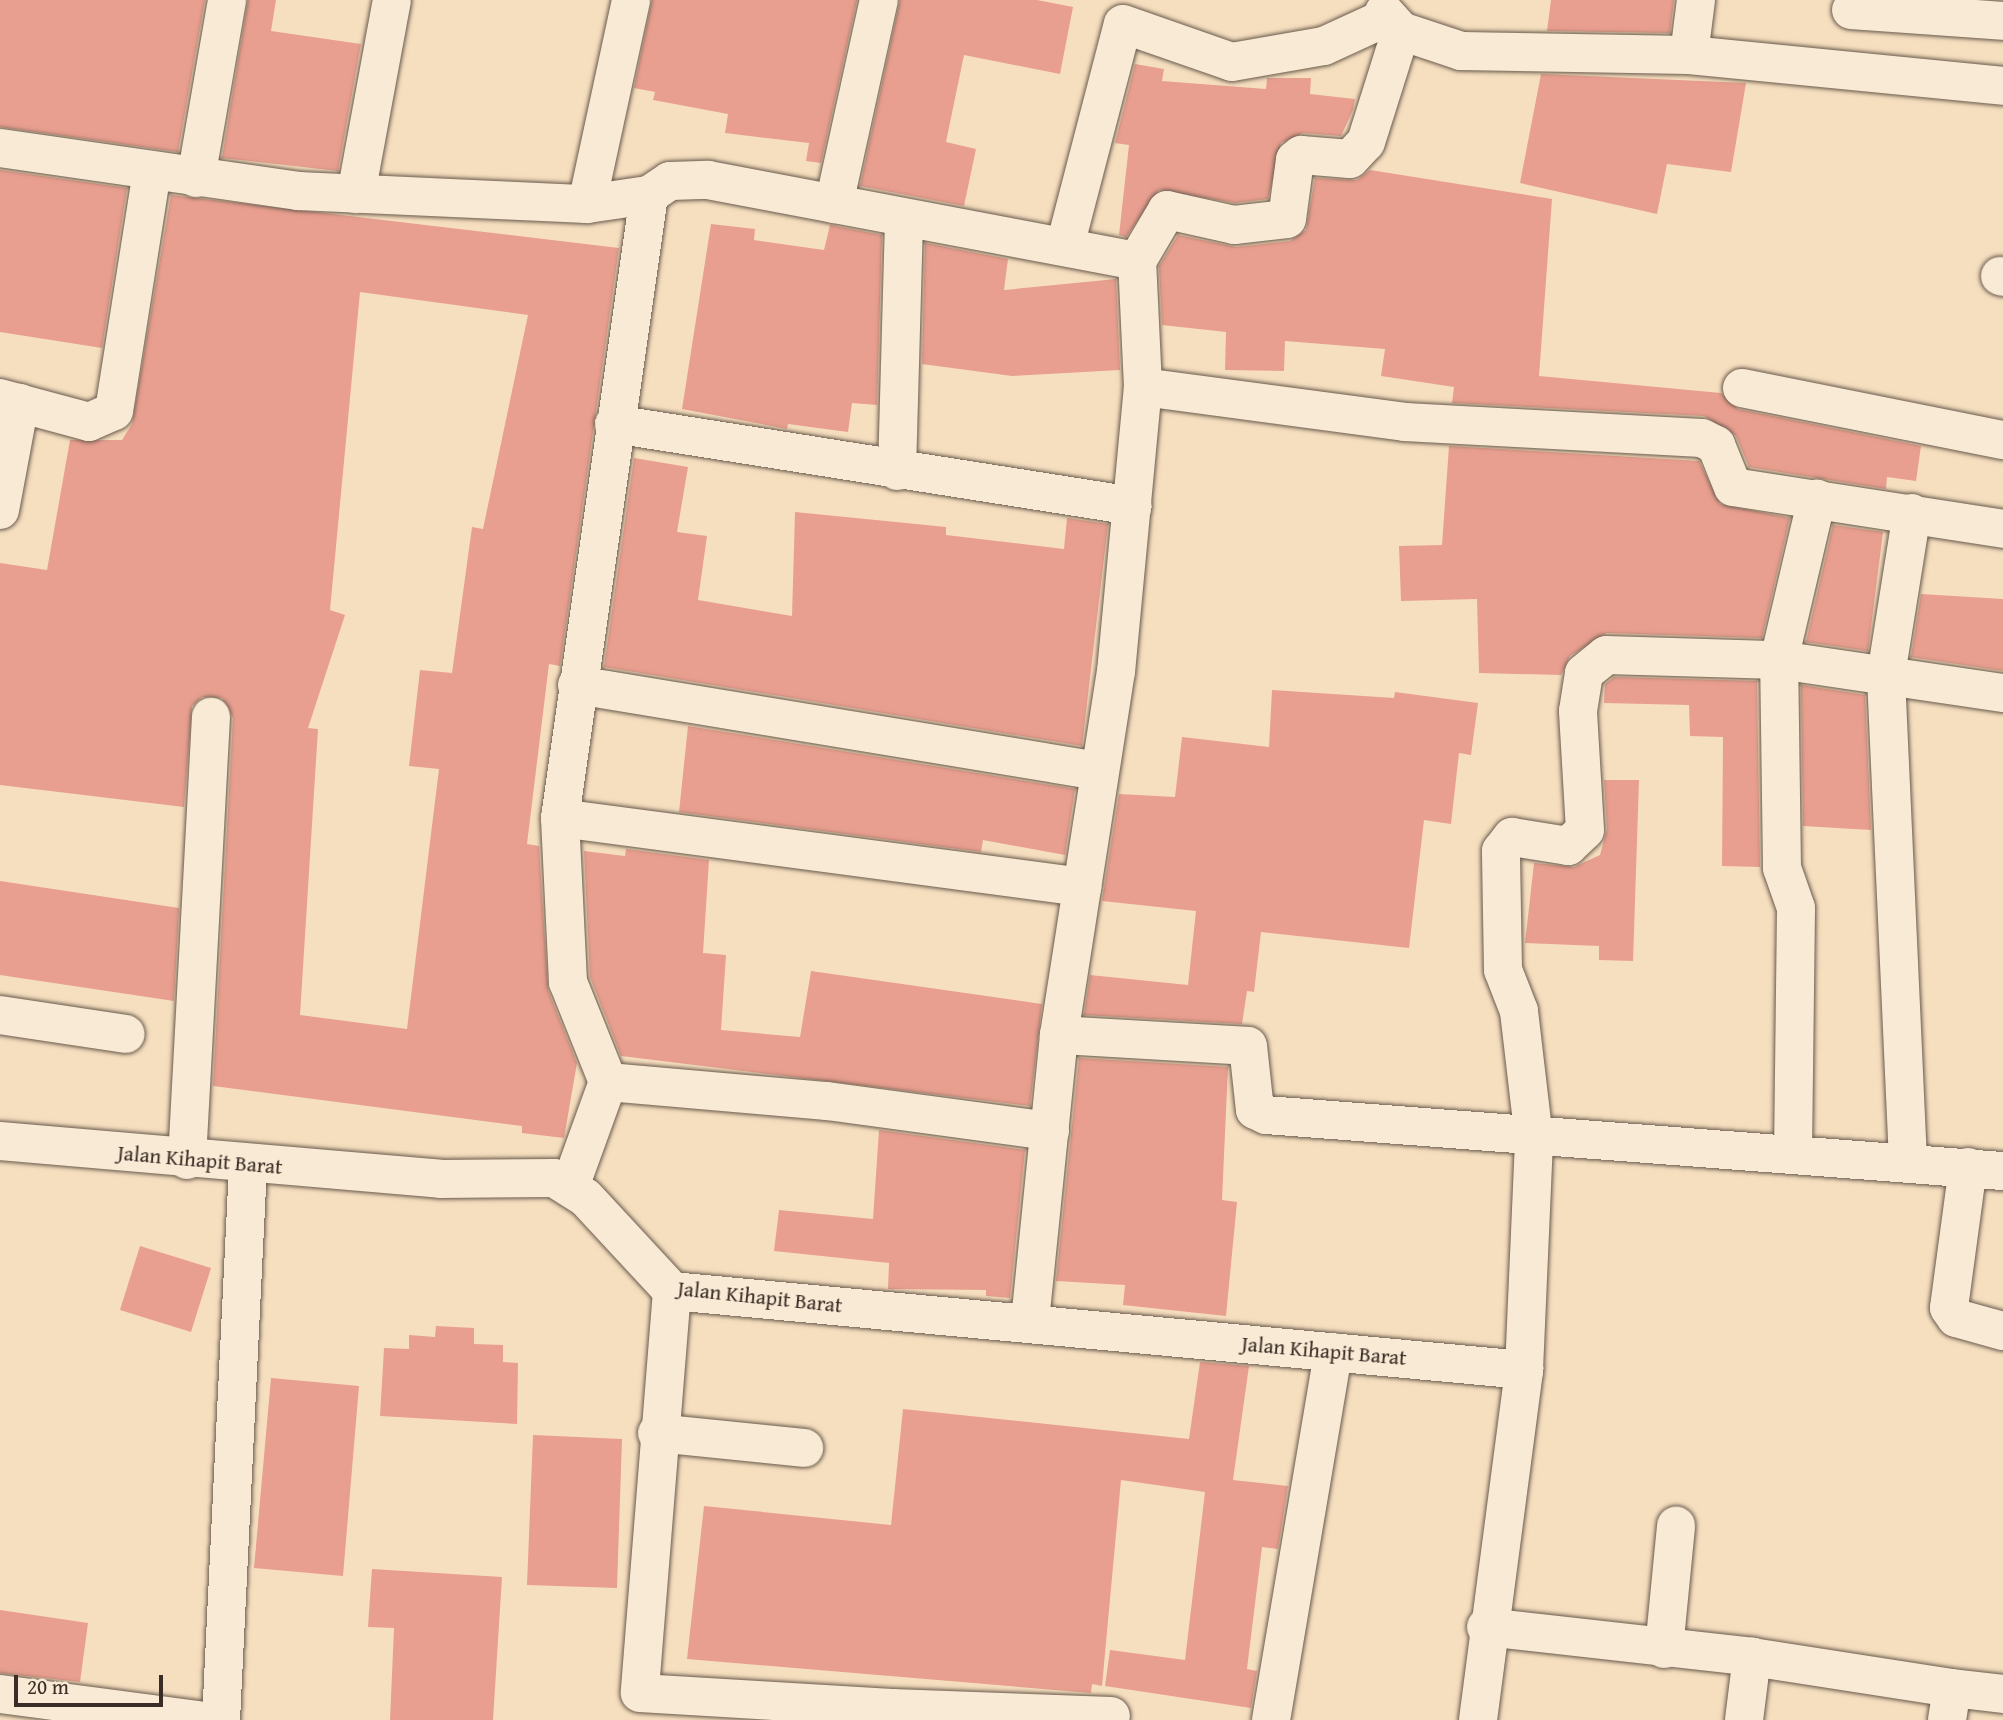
<!DOCTYPE html>
<style>
body{margin:0}
#map{position:relative;width:2003px;height:1720px;overflow:hidden;background:#f6dfbf;font-family:"Gentium Book Plus",serif}
div>[style]{position:absolute}
.building>*{inset:0;background:#e99f8f}
.roads{filter:drop-shadow(0 0 2px #695a4d) drop-shadow(0 0 2px #695a4d)}
.minor>*{height:38px;margin:-19px;padding:0 19px;transform-origin:19px;border-radius:19px;background:#f9ead5}
span{translate:-50% -50%;white-space:nowrap;text-align:center;line-height:1.15;-webkit-text-stroke:5px #f9ead5;paint-order:stroke}
.street-label{font-size:21px;color:#3a2d27}
.scale{position:absolute;left:14px;top:1675px;width:149px;height:32px;box-sizing:border-box;border:4px solid #3a2d27;border-top:0;padding-left:9px;font-size:21px;line-height:24px;white-space:nowrap;color:#3a2d27;-webkit-text-stroke:5px #f9ead5;paint-order:stroke}
</style>
<div id="map">
<div class="building">
<i style="clip-path:polygon(0 0,205px 0,178px 152px,0 127px)"></i>
<i style="clip-path:polygon(248px 0,276px 0,271px 31px,361px 44px,338px 171px,222px 158px)"></i>
<i style="clip-path:polygon(652px 0,857px 0,821px 163px,806px 161px,809px 143px,725px 133px,728px 114px,653px 100px,655px 92px,634px 88px)"></i>
<i style="clip-path:polygon(900px 0,1037px 0,1073px 7px,1060px 74px,964px 55px,946px 142px,976px 149px,964px 206px,860px 186px)"></i>
<i style="clip-path:polygon(1551px 0,1674px 0,1670px 33px,1547px 31px)"></i>
<i style="clip-path:polygon(1135px 64px,1164px 69px,1162px 81px,1266px 89px,1267px 78px,1311px 78px,1310px 94px,1355px 99px,1353px 110px,1341px 136px,1303px 133px,1281px 143px,1268px 199px,1235px 203px,1159px 190px,1126px 237px,1119px 235px,1129px 145px,1115px 143px)"></i>
<i style="clip-path:polygon(1541px 74px,1746px 83px,1731px 172px,1667px 164px,1657px 214px,1520px 183px)"></i>
<i style="clip-path:polygon(0 170px,127px 188px,102px 348px,0 332px)"></i>
<i style="clip-path:polygon(1370px 170px,1552px 199px,1539px 376px,1721px 393px,1738px 409px,1921px 446px,1916px 481px,1887px 477px,1886px 489px,1749px 467px,1736px 436px,1704px 416px,1452px 403px,1454px 387px,1381px 376px,1385px 349px,1285px 341px,1284px 371px,1225px 370px,1226px 332px,1162px 325px,1159px 266px,1178px 235px,1236px 247px,1290px 241px,1306px 230px,1315px 178px,1357px 180px)"></i>
<i style="clip-path:polygon(evenodd,171px 195px,619px 248px,560px 666px,549px 664px,527px 844px,539px 846px,548px 990px,577px 1063px,564px 1138px,522px 1133px,522px 1126px,213px 1086px,233px 718px,222px 698px,202px 697px,192px 706px,184px 807px,0 785px,0 563px,47px 570px,70px 440px,122px 440px,132px 424px,171px 195px,360px 292px,528px 315px,483px 529px,472px 527px,452px 673px,420px 670px,409px 766px,439px 769px,407px 1029px,300px 1015px,318px 729px,308px 728px,345px 615px,330px 610px,360px 292px)"></i>
<i style="clip-path:polygon(711px 224px,755px 229px,754px 240px,824px 250px,830px 225px,882px 235px,877px 405px,852px 403px,848px 432px,788px 424px,787px 429px,682px 409px)"></i>
<i style="clip-path:polygon(925px 243px,1008px 259px,1004px 290px,1116px 279px,1120px 370px,1012px 376px,922px 364px)"></i>
<i style="clip-path:polygon(1449px 446px,1699px 461px,1720px 504px,1790px 518px,1762px 638px,1607px 633px,1570px 656px,1561px 675px,1479px 673px,1477px 599px,1401px 601px,1399px 546px,1442px 545px)"></i>
<i style="clip-path:polygon(634px 458px,688px 467px,677px 532px,707px 536px,698px 600px,792px 616px,795px 512px,946px 527px,946px 535px,1064px 549px,1067px 518px,1108px 524px,1082px 746px,604px 667px)"></i>
<i style="clip-path:polygon(1833px 525px,1883px 532px,1868px 651px,1806px 642px)"></i>
<i style="clip-path:polygon(1921px 594px,2003px 599px,2003px 671px,1911px 657px)"></i>
<i style="clip-path:polygon(1614px 677px,1757px 681px,1760px 867px,1722px 866px,1723px 737px,1690px 736px,1689px 705px,1604px 703px,1605px 684px)"></i>
<i style="clip-path:polygon(1801px 685px,1865px 695px,1871px 830px,1803px 826px)"></i>
<i style="clip-path:polygon(1272px 690px,1394px 698px,1395px 692px,1478px 703px,1471px 755px,1459px 753px,1451px 824px,1424px 820px,1409px 948px,1261px 932px,1254px 992px,1247px 991px,1242px 1024px,1084px 1015px,1090px 975px,1188px 985px,1196px 911px,1102px 901px,1119px 794px,1175px 797px,1182px 737px,1269px 747px)"></i>
<i style="clip-path:polygon(688px 726px,1075px 789px,1065px 855px,983px 840px,981px 852px,679px 812px)"></i>
<i style="clip-path:polygon(1604px 780px,1639px 780px,1633px 961px,1599px 960px,1599px 946px,1525px 943px,1534px 863px,1574px 867px,1600px 855px,1607px 829px)"></i>
<i style="clip-path:polygon(626px 849px,709px 860px,703px 953px,726px 955px,721px 1030px,800px 1037px,811px 971px,1042px 1004px,1030px 1106px,621px 1056px,590px 977px,584px 851px,625px 856px)"></i>
<i style="clip-path:polygon(0 881px,179px 908px,174px 1001px,0 975px)"></i>
<i style="clip-path:polygon(1079px 1058px,1228px 1067px,1222px 1200px,1237px 1202px,1226px 1316px,1123px 1305px,1125px 1285px,1056px 1281px)"></i>
<i style="clip-path:polygon(879px 1130px,1025px 1150px,1010px 1298px,986px 1296px,986px 1290px,888px 1289px,889px 1263px,774px 1251px,779px 1210px,873px 1219px)"></i>
<i style="clip-path:polygon(140px 1246px,211px 1268px,191px 1332px,120px 1310px)"></i>
<i style="clip-path:polygon(436px 1326px,474px 1328px,474px 1344px,503px 1345px,503px 1362px,518px 1363px,517px 1424px,380px 1416px,384px 1348px,409px 1349px,409px 1335px,435px 1337px)"></i>
<i style="clip-path:polygon(1200px 1362px,1249px 1366px,1233px 1480px,1288px 1486px,1278px 1549px,1262px 1547px,1247px 1669px,1257px 1671px,1251px 1708px,1105px 1686px,1110px 1650px,1185px 1660px,1205px 1492px,1121px 1480px,1102px 1686px,1092px 1684px,1091px 1693px,687px 1659px,704px 1506px,891px 1525px,903px 1409px,1189px 1439px)"></i>
<i style="clip-path:polygon(271px 1378px,359px 1386px,343px 1576px,254px 1568px)"></i>
<i style="clip-path:polygon(533px 1435px,622px 1439px,617px 1588px,527px 1585px)"></i>
<i style="clip-path:polygon(372px 1569px,502px 1577px,493px 1720px,390px 1720px,394px 1628px,368px 1627px)"></i>
<i style="clip-path:polygon(0 1610px,88px 1623px,80px 1682px,0 1673px)"></i>
</div>
<div class="roads">
<div class="minor">
<i style="left:1696px;top:0;width:55px;rotate:97.3deg"></i>
<i style="left:1689px;top:55px;width:316px;rotate:5.6deg"></i>
<i style="left:1851px;top:10px;width:152px;rotate:4.1deg"></i>
<i style="left:1384px;top:12px;width:25px;rotate:48deg"></i>
<i style="left:1401px;top:31px;width:63px;rotate:18.4deg"></i>
<i style="left:1461px;top:51px;width:228px;rotate:1deg"></i>
<i style="left:0;top:148px;width:301px;rotate:8.2deg"></i>
<i style="left:298px;top:191px;width:289px;rotate:2.6deg"></i>
<i style="left:587px;top:204px;width:63px;rotate:-8.3deg"></i>
<i style="left:196px;top:178px;width:181px;rotate:-80.1deg"></i>
<i style="left:356px;top:194px;width:197px;rotate:-79.5deg"></i>
<i style="left:587px;top:204px;width:209px;rotate:-77.8deg"></i>
<i style="left:834px;top:204px;width:209px;rotate:-77.6deg"></i>
<i style="left:1065px;top:246px;width:229px;rotate:-75.4deg"></i>
<i style="left:1123px;top:24px;width:115px;rotate:19.2deg"></i>
<i style="left:1232px;top:62px;width:93px;rotate:-9.9deg"></i>
<i style="left:1324px;top:46px;width:69px;rotate:-24.7deg"></i>
<i style="left:2000px;top:276px;width:3px;rotate:18deg"></i>
<i style="left:1143px;top:387px;width:264px;rotate:7.6deg"></i>
<i style="left:1405px;top:422px;width:297px;rotate:3.1deg"></i>
<i style="left:1702px;top:438px;width:16px;rotate:27deg"></i>
<i style="left:1716px;top:445px;width:45px;rotate:68deg"></i>
<i style="left:1733px;top:487px;width:273px;rotate:8.8deg"></i>
<i style="left:1742px;top:388px;width:266px;rotate:11.3deg"></i>
<i style="left:0;top:398px;width:92px;rotate:15.1deg"></i>
<i style="left:89px;top:422px;width:27px;rotate:-24deg"></i>
<i style="left:114px;top:411px;width:242px;rotate:-81deg"></i>
<i style="left:614px;top:424px;width:525px;rotate:8.98deg"></i>
<i style="left:897px;top:471px;width:253px;rotate:-88.4deg"></i>
<i style="left:0;top:510px;width:109px;rotate:-79.4deg"></i>
<i style="left:577px;top:685px;width:528px;rotate:9.37deg"></i>
<i style="left:560px;top:818px;width:527px;rotate:7.53deg"></i>
<i style="left:0;top:1015px;width:127px;rotate:8.6deg"></i>
<i style="left:1059px;top:1035px;width:189px;rotate:3.3deg"></i>
<i style="left:1248px;top:1046px;width:64px;rotate:83.8deg"></i>
<i style="left:1255px;top:1110px;width:12px;rotate:24deg"></i>
<i style="left:1266px;top:1115px;width:739px;rotate:4.35deg"></i>
<i style="left:608px;top:1082px;width:220px;rotate:5deg"></i>
<i style="left:827px;top:1101px;width:225px;rotate:7.7deg"></i>
<i style="left:0;top:1141px;width:442px;rotate:4.9deg"></i>
<i style="left:440px;top:1179px;width:114px;rotate:-0.5deg"></i>
<i style="left:554px;top:1178px;width:36px;rotate:32deg"></i>
<i style="left:585px;top:1197px;width:128px;rotate:47.2deg"></i>
<i style="left:672px;top:1291px;width:856px;rotate:5.3deg"></i>
<i style="left:1793px;top:1154px;width:246px;rotate:-89.3deg"></i>
<i style="left:1796px;top:908px;width:42px;rotate:-109.3deg"></i>
<i style="left:1782px;top:868px;width:208px;rotate:-90.8deg"></i>
<i style="left:1779px;top:660px;width:166px;rotate:-76.8deg"></i>
<i style="left:187px;top:1160px;width:444px;rotate:-86.9deg"></i>
<i style="left:1908px;top:1161px;width:486px;rotate:-92.6deg"></i>
<i style="left:1886px;top:675px;width:164px;rotate:-80.9deg"></i>
<i style="left:1968px;top:1167px;width:142px;rotate:97.7deg"></i>
<i style="left:1949px;top:1308px;width:12px;rotate:55deg"></i>
<i style="left:1956px;top:1318px;width:49px;rotate:15.5deg"></i>
<i style="left:571px;top:1184px;width:109px;rotate:-70.1deg"></i>
<i style="left:608px;top:1082px;width:108px;rotate:-111.8deg"></i>
<i style="left:568px;top:982px;width:164px;rotate:-92.8deg"></i>
<i style="left:560px;top:818px;width:629px;rotate:-81.87deg"></i>
<i style="left:649px;top:195px;width:25px;rotate:-34deg"></i>
<i style="left:670px;top:181px;width:38px;rotate:-2deg"></i>
<i style="left:708px;top:180px;width:437px;rotate:10.7deg"></i>
<i style="left:672px;top:1291px;width:403px;rotate:94.6deg"></i>
<i style="left:640px;top:1693px;width:252px;rotate:3.4deg"></i>
<i style="left:892px;top:1708px;width:12px;rotate:95deg"></i>
<i style="left:1030px;top:1321px;width:287px;rotate:-84.2deg"></i>
<i style="left:1059px;top:1035px;width:367px;rotate:-81.1deg"></i>
<i style="left:1116px;top:672px;width:286px;rotate:-84.6deg"></i>
<i style="left:1143px;top:387px;width:126px;rotate:-92.7deg"></i>
<i style="left:1137px;top:261px;width:59px;rotate:-59.5deg"></i>
<i style="left:1167px;top:210px;width:69px;rotate:12.6deg"></i>
<i style="left:1234px;top:225px;width:53px;rotate:-6.5deg"></i>
<i style="left:1287px;top:219px;width:60px;rotate:-82.3deg"></i>
<i style="left:1295px;top:160px;width:8px;rotate:-40deg"></i>
<i style="left:1301px;top:155px;width:49px;rotate:4.7deg"></i>
<i style="left:1350px;top:159px;width:23px;rotate:-47deg"></i>
<i style="left:1366px;top:142px;width:116px;rotate:-72.5deg"></i>
<i style="left:657px;top:1433px;width:148px;rotate:5.8deg"></i>
<i style="left:1486px;top:1627px;width:268px;rotate:6.4deg"></i>
<i style="left:1664px;top:1649px;width:124px;rotate:-84.4deg"></i>
<i style="left:0;top:1694px;width:200px;rotate:7.5deg"></i>
<i style="left:892px;top:1708px;width:219px;rotate:2.1deg"></i>
<i style="left:221px;top:1720px;width:555px;rotate:-87.21deg"></i>
<i style="left:1271px;top:1720px;width:373px;rotate:-80.4deg"></i>
<i style="left:1478px;top:1720px;width:353px;rotate:-82.5deg"></i>
<i style="left:1524px;top:1370px;width:231px;rotate:-87.5deg"></i>
<i style="left:1534px;top:1139px;width:129px;rotate:-96.7deg"></i>
<i style="left:1519px;top:1011px;width:44px;rotate:-111.3deg"></i>
<i style="left:1503px;top:970px;width:119px;rotate:-91deg"></i>
<i style="left:1501px;top:851px;width:18px;rotate:-52deg"></i>
<i style="left:1512px;top:837px;width:57px;rotate:9.1deg"></i>
<i style="left:1568px;top:846px;width:23px;rotate:-43deg"></i>
<i style="left:1585px;top:830px;width:119px;rotate:-93.4deg"></i>
<i style="left:1578px;top:711px;width:38px;rotate:-81deg"></i>
<i style="left:1584px;top:673px;width:28px;rotate:-39deg"></i>
<i style="left:1606px;top:655px;width:173px;rotate:1.7deg"></i>
<i style="left:1779px;top:660px;width:226px;rotate:8.4deg"></i>
<i style="left:1744px;top:1720px;width:64px;rotate:-82.8deg"></i>
<i style="left:1752px;top:1657px;width:202px;rotate:8.8deg"></i>
<i style="left:1947px;top:1720px;width:32px;rotate:-81deg"></i>
<i style="left:1952px;top:1688px;width:51px;rotate:6.7deg"></i>
</div>
</div>
<div class="street-label">
<span style="left:200px;top:1160px;rotate:5deg">Jalan Kihapit Barat</span>
<span style="left:760px;top:1297px;rotate:6deg">Jalan Kihapit Barat</span>
<span style="left:1324px;top:1351px;rotate:5deg">Jalan Kihapit Barat</span>
</div>
<div class="scale">20 m</div>
</div>
